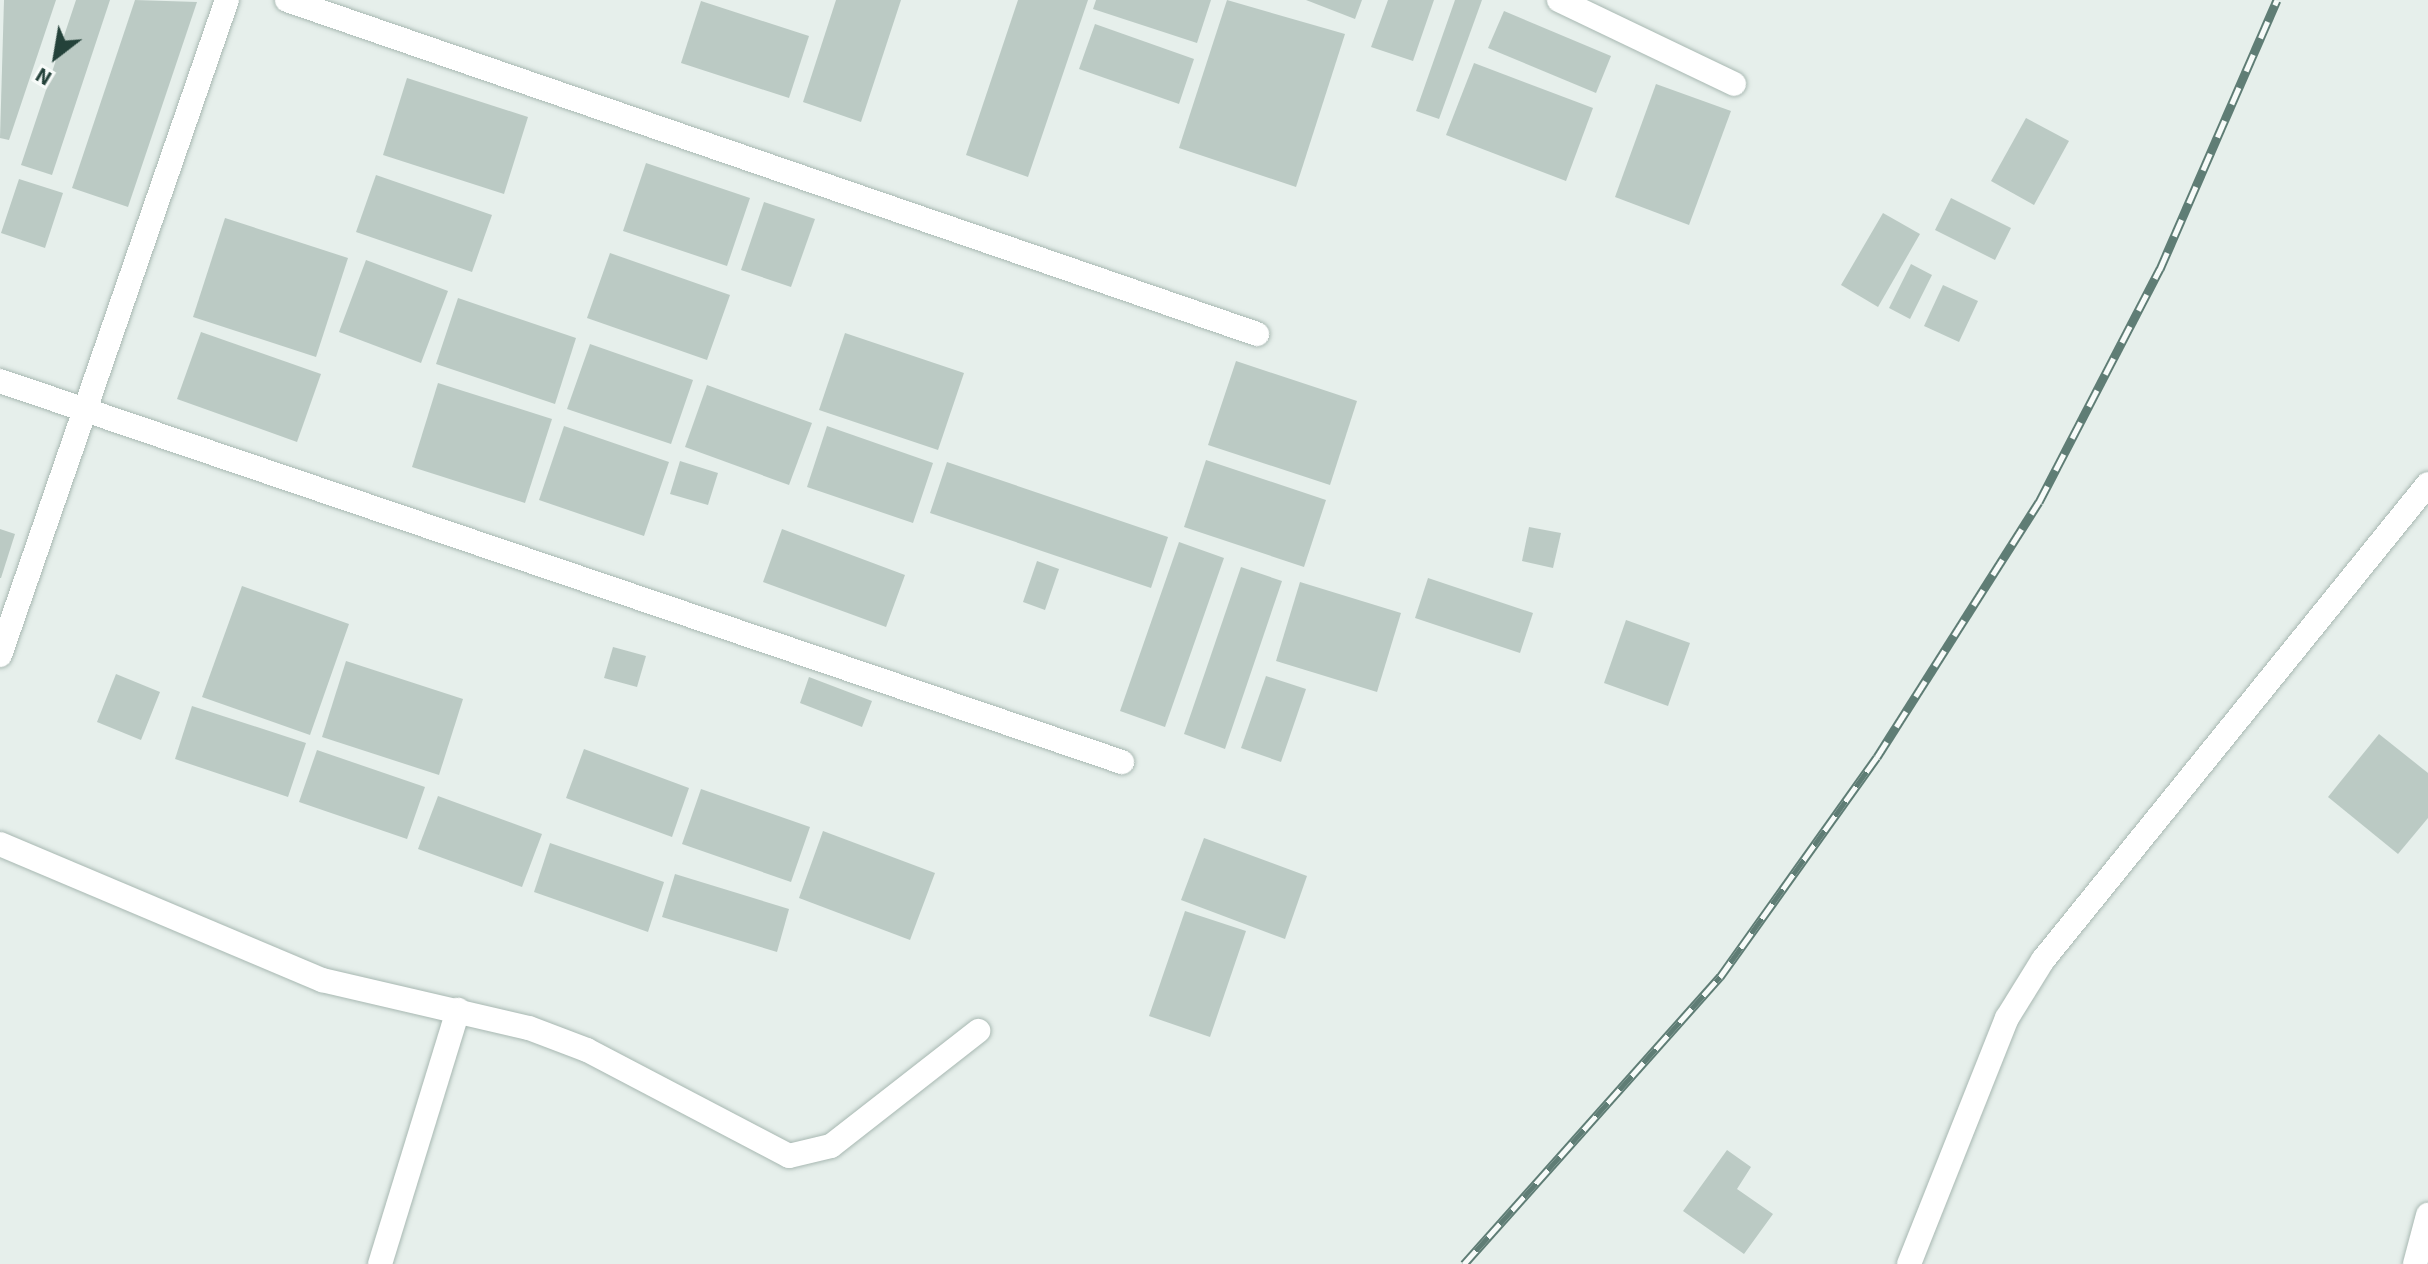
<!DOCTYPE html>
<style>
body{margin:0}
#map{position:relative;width:2428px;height:1264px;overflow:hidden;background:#e6efeb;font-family:"Source Sans 3",sans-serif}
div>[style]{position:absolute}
.building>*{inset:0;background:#bbcac4}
.roads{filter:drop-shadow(0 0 2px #a8b8b2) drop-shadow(0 0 2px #a8b8b2)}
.street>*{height:24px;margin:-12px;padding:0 12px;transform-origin:12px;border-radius:12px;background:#fff}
.rail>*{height:9px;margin-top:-4.5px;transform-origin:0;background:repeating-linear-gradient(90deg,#f7fbf9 0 18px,#5f7d75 0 36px);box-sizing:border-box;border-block:2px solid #5f7d75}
span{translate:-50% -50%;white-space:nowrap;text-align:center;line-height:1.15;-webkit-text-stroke:6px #f7fbf9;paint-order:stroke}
.north{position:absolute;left:16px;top:16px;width:80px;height:80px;-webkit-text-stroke:6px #f7fbf9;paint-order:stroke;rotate:211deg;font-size:22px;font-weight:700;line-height:32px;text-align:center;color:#24423a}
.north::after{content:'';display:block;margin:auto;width:28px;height:36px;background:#24423a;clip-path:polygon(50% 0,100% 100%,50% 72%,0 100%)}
</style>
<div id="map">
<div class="building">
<i style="clip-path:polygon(4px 0,56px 0,9px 140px,0 138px)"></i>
<i style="clip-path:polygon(76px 0,110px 0,52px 175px,21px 165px)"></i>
<i style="clip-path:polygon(135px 0,197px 2px,128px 207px,72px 188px)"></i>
<i style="clip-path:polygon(836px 0,901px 0,861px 122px,803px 102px)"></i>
<i style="clip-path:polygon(1018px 0,1088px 0,1028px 177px,966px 155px)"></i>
<i style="clip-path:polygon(1096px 0,1211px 0,1197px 43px,1093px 9px)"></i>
<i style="clip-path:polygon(1227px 0,1345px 34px,1296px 187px,1179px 148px)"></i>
<i style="clip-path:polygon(1306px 0,1362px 0,1355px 19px)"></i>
<i style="clip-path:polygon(1388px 0,1434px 0,1413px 61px,1371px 47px)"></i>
<i style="clip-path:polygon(1455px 0,1482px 0,1439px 119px,1416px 111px)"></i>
<i style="clip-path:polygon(701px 1px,809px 36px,789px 98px,681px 63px)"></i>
<i style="clip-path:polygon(1504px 11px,1611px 56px,1596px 93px,1488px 48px)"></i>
<i style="clip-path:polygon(1095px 24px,1194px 59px,1179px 104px,1079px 69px)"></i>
<i style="clip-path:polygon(1474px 63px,1593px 108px,1566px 181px,1446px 135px)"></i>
<i style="clip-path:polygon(407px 78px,528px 117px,504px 194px,383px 155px)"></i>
<i style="clip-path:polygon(1656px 84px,1731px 111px,1689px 225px,1615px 197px)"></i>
<i style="clip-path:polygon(2026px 118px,2069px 141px,2034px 205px,1991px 181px)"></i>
<i style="clip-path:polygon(646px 163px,750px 198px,727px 266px,623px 231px)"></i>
<i style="clip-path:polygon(376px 175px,492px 215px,472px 272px,356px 232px)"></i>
<i style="clip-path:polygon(19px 179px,63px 193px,45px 248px,1px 233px)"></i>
<i style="clip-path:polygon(1951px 198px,2011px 228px,1995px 260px,1935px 230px)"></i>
<i style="clip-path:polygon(764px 202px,815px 219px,791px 287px,741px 270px)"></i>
<i style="clip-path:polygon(1883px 213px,1920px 234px,1878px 307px,1841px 285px)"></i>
<i style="clip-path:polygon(225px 218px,348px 258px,316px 357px,193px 317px)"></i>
<i style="clip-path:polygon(610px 253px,730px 295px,707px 360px,587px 318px)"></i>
<i style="clip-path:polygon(366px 260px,448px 291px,421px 363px,339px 332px)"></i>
<i style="clip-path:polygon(1911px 264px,1932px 275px,1910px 319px,1889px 308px)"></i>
<i style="clip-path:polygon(1943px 285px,1978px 301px,1959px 342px,1924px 326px)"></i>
<i style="clip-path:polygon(458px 298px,576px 338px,555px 404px,436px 364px)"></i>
<i style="clip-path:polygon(201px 332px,321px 374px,297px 442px,177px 399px)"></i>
<i style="clip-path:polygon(845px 333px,964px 373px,938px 450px,819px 410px)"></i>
<i style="clip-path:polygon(590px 344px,693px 380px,671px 444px,567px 409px)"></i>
<i style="clip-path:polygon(1236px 361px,1357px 401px,1330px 485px,1208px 445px)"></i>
<i style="clip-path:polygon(438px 383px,552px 419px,525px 503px,412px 467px)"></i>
<i style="clip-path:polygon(707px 385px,812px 423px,789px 485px,685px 447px)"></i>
<i style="clip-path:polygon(564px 426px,669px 462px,644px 536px,539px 500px)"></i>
<i style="clip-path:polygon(827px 426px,933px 463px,913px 523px,807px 487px)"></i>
<i style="clip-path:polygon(1206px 460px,1326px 500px,1304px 567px,1184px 527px)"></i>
<i style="clip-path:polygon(680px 461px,718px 473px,708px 505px,670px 494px)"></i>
<i style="clip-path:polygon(947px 462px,1168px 537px,1151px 588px,930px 513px)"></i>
<i style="clip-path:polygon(1529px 527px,1561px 533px,1553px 568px,1522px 561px)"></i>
<i style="clip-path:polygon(0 529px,15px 534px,1px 578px,0 578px)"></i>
<i style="clip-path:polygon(782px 529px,905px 575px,886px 627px,763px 582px)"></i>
<i style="clip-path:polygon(1179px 542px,1224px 558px,1165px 727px,1120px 711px)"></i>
<i style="clip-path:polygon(1037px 561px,1059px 569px,1045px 610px,1023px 602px)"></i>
<i style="clip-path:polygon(1241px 567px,1282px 581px,1225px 749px,1184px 734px)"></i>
<i style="clip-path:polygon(1428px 578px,1533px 613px,1520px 653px,1415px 618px)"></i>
<i style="clip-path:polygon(1300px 582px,1401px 613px,1377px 692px,1276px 661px)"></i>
<i style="clip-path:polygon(242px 586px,349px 624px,310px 735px,202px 697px)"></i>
<i style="clip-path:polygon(1626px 620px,1690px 643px,1668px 706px,1604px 683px)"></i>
<i style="clip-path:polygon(613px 647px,646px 656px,637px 687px,604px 678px)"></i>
<i style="clip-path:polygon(346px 661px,463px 699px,439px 775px,322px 737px)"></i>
<i style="clip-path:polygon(116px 674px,160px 692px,141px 740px,97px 722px)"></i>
<i style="clip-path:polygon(1266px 676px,1306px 689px,1281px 762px,1241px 748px)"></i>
<i style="clip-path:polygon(809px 677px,872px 701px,862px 727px,800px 703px)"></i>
<i style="clip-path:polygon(192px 706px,306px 743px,288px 797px,175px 759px)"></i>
<i style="clip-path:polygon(2379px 734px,2428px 773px,2428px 818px,2398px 854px,2328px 797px)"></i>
<i style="clip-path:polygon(584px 749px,689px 788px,672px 837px,566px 798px)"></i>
<i style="clip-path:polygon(317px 750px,425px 787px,407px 839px,299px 802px)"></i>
<i style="clip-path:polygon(701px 789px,810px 827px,791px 882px,682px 844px)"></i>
<i style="clip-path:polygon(438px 796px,542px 834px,522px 887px,418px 849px)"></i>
<i style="clip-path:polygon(823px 831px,935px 873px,910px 940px,799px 898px)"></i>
<i style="clip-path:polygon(1204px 838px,1307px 876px,1285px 939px,1181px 900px)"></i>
<i style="clip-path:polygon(550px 843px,664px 882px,648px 932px,534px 892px)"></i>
<i style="clip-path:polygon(675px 874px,789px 909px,777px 952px,662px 917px)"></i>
<i style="clip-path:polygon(1185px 911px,1246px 931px,1210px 1037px,1149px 1016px)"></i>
<i style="clip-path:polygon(1727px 1150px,1751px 1167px,1737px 1189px,1773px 1214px,1744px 1254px,1683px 1211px)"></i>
</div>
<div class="roads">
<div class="street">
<i style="left:287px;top:0;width:1026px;rotate:19deg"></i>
<i style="left:1559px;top:0;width:194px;rotate:25.6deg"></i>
<i style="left:0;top:381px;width:1185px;rotate:18.76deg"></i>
<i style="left:0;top:655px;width:693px;rotate:-70.89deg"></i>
<i style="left:0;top:844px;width:350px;rotate:22.9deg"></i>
<i style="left:322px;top:980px;width:212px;rotate:13.1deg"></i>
<i style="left:529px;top:1028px;width:62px;rotate:20.8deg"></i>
<i style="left:587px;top:1050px;width:228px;rotate:27.7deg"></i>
<i style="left:789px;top:1156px;width:43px;rotate:-13.4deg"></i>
<i style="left:831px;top:1146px;width:187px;rotate:-38deg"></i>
<i style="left:380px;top:1264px;width:266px;rotate:-72.9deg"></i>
<i style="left:1909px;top:1264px;width:265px;rotate:-68.3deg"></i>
<i style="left:2007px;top:1018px;width:68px;rotate:-58.2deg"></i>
<i style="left:2043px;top:960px;width:612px;rotate:-51.03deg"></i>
<i style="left:2415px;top:1264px;width:51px;rotate:-75.1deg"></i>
</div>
</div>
<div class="rail">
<i style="left:1464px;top:1264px;width:385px;rotate:-48.3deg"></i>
<i style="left:1720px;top:977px;width:270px;rotate:-54.5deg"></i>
<i style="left:1877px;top:757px;width:302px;rotate:-57.6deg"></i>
<i style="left:2039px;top:502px;width:263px;rotate:-62.6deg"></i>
<i style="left:2160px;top:269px;width:293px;rotate:-66.5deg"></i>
</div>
<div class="north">N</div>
</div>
